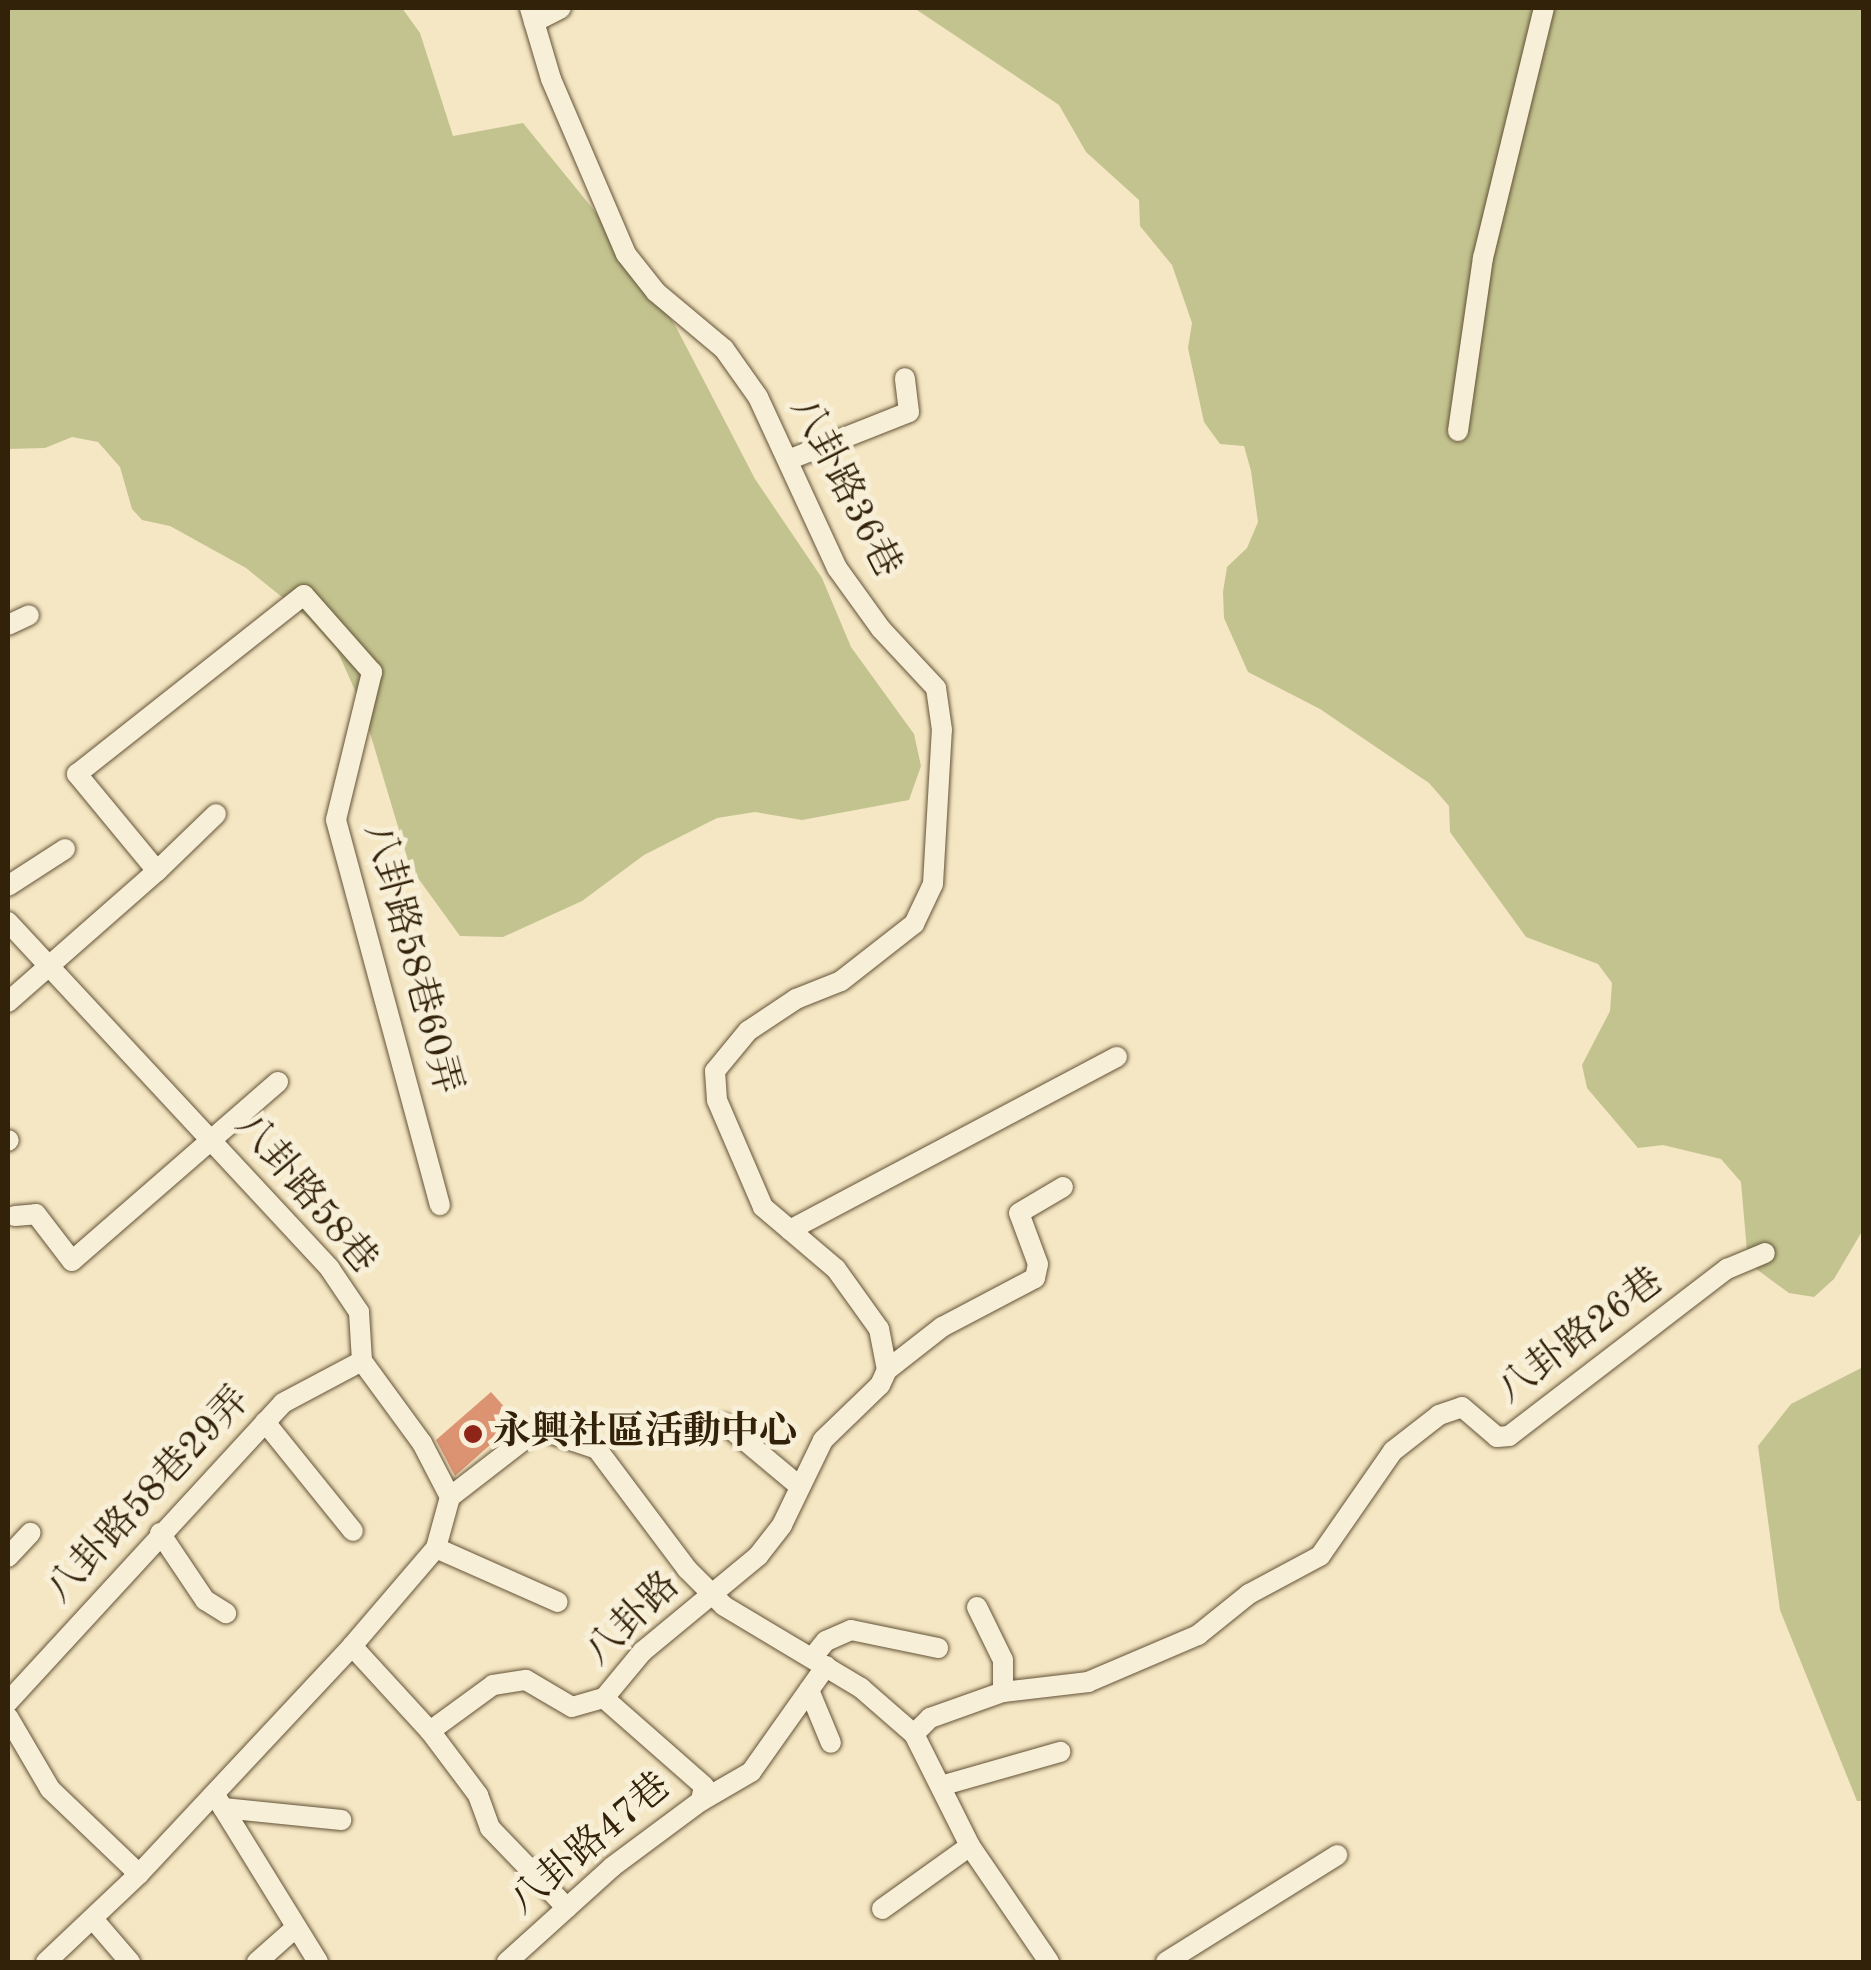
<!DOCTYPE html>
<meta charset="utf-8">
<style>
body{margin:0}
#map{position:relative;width:1871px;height:1970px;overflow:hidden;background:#f5e7c3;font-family:"Old Standard TT","Noto Serif TC",serif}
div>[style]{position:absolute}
.green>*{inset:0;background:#c3c38f}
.building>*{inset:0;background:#dc9372}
.roads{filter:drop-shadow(0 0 2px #645338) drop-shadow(0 0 2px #645338)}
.minor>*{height:20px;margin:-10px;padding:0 10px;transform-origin:10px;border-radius:10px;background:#f8efd8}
.dots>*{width:28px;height:28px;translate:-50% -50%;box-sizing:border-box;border:5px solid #f8efd8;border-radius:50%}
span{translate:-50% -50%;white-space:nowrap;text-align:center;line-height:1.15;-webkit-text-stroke:10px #f8efd8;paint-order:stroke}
.street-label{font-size:38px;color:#33220a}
.poi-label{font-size:38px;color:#33220a;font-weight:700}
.left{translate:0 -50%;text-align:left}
.frame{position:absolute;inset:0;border:10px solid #33220a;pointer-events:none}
</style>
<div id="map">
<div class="green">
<i style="clip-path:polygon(8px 8px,402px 8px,420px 33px,453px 136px,523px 123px,615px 236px,675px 325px,755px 479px,822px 578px,851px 647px,914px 734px,921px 766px,909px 800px,802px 820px,755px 812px,717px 818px,644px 855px,582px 901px,503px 937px,460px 936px,410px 867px,362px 706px,337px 650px,308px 618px,246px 568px,170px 526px,142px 520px,132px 509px,120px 467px,98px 442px,72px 437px,45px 448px,8px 449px)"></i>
<i style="clip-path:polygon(914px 8px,1863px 8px,1864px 1228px,1834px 1279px,1814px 1297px,1789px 1293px,1748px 1263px,1741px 1182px,1721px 1159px,1663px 1145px,1638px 1148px,1587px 1088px,1582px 1065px,1610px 1011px,1612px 983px,1598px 964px,1526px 937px,1450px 832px,1449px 806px,1429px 783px,1320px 709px,1248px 672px,1224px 618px,1223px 592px,1227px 567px,1247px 548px,1258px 522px,1251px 471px,1244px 446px,1220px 444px,1204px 422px,1188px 348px,1192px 323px,1172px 265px,1140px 226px,1139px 200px,1086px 152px,1059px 105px)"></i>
<i style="clip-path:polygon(1863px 1367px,1863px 1801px,1857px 1801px,1780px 1610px,1758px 1446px,1791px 1404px)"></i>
</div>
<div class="building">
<i style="clip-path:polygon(491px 1392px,517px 1421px,455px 1476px,436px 1440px)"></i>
</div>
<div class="roads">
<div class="minor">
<i style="left:534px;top:22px;width:30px;rotate:-27deg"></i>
<i style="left:1458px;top:431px;width:175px;rotate:-81.8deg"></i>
<i style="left:1483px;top:258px;width:257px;rotate:-76.3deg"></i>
<i style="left:788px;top:460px;width:130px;rotate:-21.6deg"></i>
<i style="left:909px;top:412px;width:34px;rotate:-97deg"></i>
<i style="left:8px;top:625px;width:23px;rotate:-25deg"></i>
<i style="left:157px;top:871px;width:82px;rotate:-44deg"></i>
<i style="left:8px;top:886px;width:68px;rotate:-33deg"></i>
<i style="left:8px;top:922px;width:473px;rotate:47.1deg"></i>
<i style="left:330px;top:1269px;width:52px;rotate:56deg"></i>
<i style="left:359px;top:1312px;width:49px;rotate:86.5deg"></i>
<i style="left:362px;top:1361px;width:102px;rotate:53.8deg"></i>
<i style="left:422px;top:1443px;width:61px;rotate:62.6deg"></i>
<i style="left:450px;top:1497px;width:53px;rotate:105.4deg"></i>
<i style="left:436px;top:1548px;width:129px;rotate:130.6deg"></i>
<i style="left:8px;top:1002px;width:198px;rotate:-41.3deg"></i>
<i style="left:157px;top:871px;width:126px;rotate:-129.5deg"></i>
<i style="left:77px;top:774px;width:289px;rotate:-38.3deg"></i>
<i style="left:304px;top:595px;width:103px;rotate:48.6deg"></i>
<i style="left:372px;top:672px;width:152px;rotate:103.7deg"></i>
<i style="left:336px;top:820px;width:399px;rotate:74.9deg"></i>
<i style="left:8px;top:1141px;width:1px;rotate:-45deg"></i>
<i style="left:15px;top:1216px;width:21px;rotate:-5deg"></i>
<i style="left:36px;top:1214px;width:59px;rotate:52.5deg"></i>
<i style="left:72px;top:1261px;width:273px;rotate:-41deg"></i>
<i style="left:790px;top:1230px;width:370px;rotate:-27.9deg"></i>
<i style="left:887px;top:1370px;width:70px;rotate:-38deg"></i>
<i style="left:942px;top:1327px;width:105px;rotate:-27.8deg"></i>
<i style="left:1035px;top:1278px;width:14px;rotate:-78deg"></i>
<i style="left:1038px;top:1264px;width:54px;rotate:-110.4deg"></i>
<i style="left:1019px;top:1213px;width:51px;rotate:-30.6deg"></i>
<i style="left:265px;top:1422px;width:140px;rotate:51.1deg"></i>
<i style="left:725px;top:1424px;width:95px;rotate:39.9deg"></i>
<i style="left:450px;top:1497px;width:111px;rotate:-37.7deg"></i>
<i style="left:538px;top:1429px;width:62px;rotate:18.7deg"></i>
<i style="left:597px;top:1449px;width:150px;rotate:53.1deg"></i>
<i style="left:687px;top:1569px;width:52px;rotate:45deg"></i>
<i style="left:724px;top:1606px;width:160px;rotate:30.9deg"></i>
<i style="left:861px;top:1688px;width:70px;rotate:41deg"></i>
<i style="left:914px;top:1734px;width:125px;rotate:63.4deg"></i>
<i style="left:970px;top:1846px;width:140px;rotate:55.7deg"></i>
<i style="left:160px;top:1533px;width:81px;rotate:56.1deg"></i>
<i style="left:205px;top:1600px;width:25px;rotate:32deg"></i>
<i style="left:436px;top:1548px;width:133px;rotate:23.9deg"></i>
<i style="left:8px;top:1557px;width:33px;rotate:-47deg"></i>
<i style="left:977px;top:1607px;width:59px;rotate:63.9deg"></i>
<i style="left:1003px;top:1660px;width:32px;rotate:90deg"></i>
<i style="left:812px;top:1658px;width:22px;rotate:-51deg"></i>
<i style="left:826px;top:1641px;width:27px;rotate:-24deg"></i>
<i style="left:851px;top:1630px;width:89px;rotate:11.7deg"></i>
<i style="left:809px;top:1690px;width:57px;rotate:67.5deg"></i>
<i style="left:8px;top:1702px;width:406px;rotate:-47.4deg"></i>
<i style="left:283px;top:1403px;width:89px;rotate:-28deg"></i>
<i style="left:8px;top:1717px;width:83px;rotate:59.7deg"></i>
<i style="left:50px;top:1789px;width:123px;rotate:43.7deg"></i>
<i style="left:430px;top:1731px;width:80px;rotate:53.1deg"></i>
<i style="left:478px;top:1795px;width:35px;rotate:70deg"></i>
<i style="left:490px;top:1828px;width:111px;rotate:46.1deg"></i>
<i style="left:914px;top:1734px;width:23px;rotate:-45deg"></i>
<i style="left:930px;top:1718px;width:77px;rotate:-19.6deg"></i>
<i style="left:1003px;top:1692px;width:86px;rotate:-6.7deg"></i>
<i style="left:1088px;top:1682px;width:120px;rotate:-23.1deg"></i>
<i style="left:1198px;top:1635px;width:65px;rotate:-38.8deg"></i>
<i style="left:1249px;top:1594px;width:81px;rotate:-28.2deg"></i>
<i style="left:1320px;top:1556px;width:128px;rotate:-55.2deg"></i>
<i style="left:1393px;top:1451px;width:58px;rotate:-38deg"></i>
<i style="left:1439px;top:1415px;width:24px;rotate:-19deg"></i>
<i style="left:1462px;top:1407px;width:46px;rotate:40.6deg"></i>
<i style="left:1497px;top:1437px;width:12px;rotate:-5deg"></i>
<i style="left:1509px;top:1436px;width:275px;rotate:-37.5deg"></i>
<i style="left:1727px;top:1269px;width:41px;rotate:-22.8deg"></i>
<i style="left:944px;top:1785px;width:121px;rotate:-15.9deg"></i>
<i style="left:215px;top:1795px;width:196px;rotate:58.3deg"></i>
<i style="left:701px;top:1801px;width:58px;rotate:-30.1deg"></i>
<i style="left:751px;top:1772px;width:130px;rotate:-54.7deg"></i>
<i style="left:223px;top:1808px;width:119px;rotate:5.8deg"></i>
<i style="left:882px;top:1909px;width:108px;rotate:-35.6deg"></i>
<i style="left:93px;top:1919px;width:57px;rotate:49.3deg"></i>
<i style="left:46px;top:1962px;width:128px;rotate:-43.4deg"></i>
<i style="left:139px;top:1874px;width:312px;rotate:-46.9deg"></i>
<i style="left:352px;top:1646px;width:115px;rotate:47.5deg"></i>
<i style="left:430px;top:1731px;width:78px;rotate:-36.1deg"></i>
<i style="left:493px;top:1685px;width:33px;rotate:-9deg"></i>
<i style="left:526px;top:1680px;width:53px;rotate:30.4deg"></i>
<i style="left:572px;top:1707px;width:33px;rotate:-16deg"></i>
<i style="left:604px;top:1698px;width:60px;rotate:-50.4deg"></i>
<i style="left:642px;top:1652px;width:151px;rotate:-39.6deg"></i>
<i style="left:758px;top:1556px;width:39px;rotate:-52deg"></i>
<i style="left:782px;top:1525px;width:94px;rotate:-64.2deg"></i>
<i style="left:823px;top:1440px;width:79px;rotate:-44deg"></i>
<i style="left:880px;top:1385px;width:17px;rotate:-65deg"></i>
<i style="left:887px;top:1370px;width:42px;rotate:-101deg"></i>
<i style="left:879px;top:1329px;width:74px;rotate:-125.6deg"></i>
<i style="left:836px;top:1269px;width:96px;rotate:-139.7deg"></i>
<i style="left:763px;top:1207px;width:116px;rotate:-113.3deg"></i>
<i style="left:717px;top:1100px;width:29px;rotate:-94deg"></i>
<i style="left:715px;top:1071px;width:52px;rotate:-50.5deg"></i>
<i style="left:748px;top:1031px;width:58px;rotate:-33.7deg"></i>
<i style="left:796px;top:999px;width:48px;rotate:-21.8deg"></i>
<i style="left:841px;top:981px;width:93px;rotate:-38deg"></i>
<i style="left:914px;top:924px;width:44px;rotate:-64.6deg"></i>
<i style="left:933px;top:884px;width:154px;rotate:-86.7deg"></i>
<i style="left:942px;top:730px;width:42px;rotate:-98.1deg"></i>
<i style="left:936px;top:688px;width:81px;rotate:-133deg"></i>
<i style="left:881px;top:629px;width:75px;rotate:-125.8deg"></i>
<i style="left:837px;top:568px;width:188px;rotate:-114.8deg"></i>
<i style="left:758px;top:397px;width:59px;rotate:-125.3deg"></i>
<i style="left:724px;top:349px;width:89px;rotate:-140deg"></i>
<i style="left:656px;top:292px;width:48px;rotate:-128.3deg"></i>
<i style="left:626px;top:254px;width:190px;rotate:-113.2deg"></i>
<i style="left:551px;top:79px;width:74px;rotate:-106.5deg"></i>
<i style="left:257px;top:1962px;width:48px;rotate:-41.6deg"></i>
<i style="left:507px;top:1962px;width:142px;rotate:-42.1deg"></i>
<i style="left:612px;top:1867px;width:111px;rotate:-36.6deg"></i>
<i style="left:701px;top:1801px;width:15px;rotate:-79deg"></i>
<i style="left:704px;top:1786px;width:133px;rotate:-138.7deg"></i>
<i style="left:1166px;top:1962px;width:202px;rotate:-32deg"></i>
</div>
</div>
<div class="dots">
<i style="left:473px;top:1434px;background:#8f2418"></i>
</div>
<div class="street-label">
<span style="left:844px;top:488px;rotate:63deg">八卦路36巷</span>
<span style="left:411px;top:959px;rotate:75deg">八卦路58巷60弄</span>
<span style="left:305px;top:1194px;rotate:50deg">八卦路58巷</span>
<span style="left:1581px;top:1337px;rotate:-37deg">八卦路26巷</span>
<span style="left:149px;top:1496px;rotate:-47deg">八卦路58巷29弄</span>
<span style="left:633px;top:1620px;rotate:-44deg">八卦路</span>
<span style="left:591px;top:1845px;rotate:-40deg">八卦路47巷</span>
</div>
<div class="poi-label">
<span class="left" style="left:493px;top:1434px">永興社區活動中心</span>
</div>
<div class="frame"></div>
</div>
